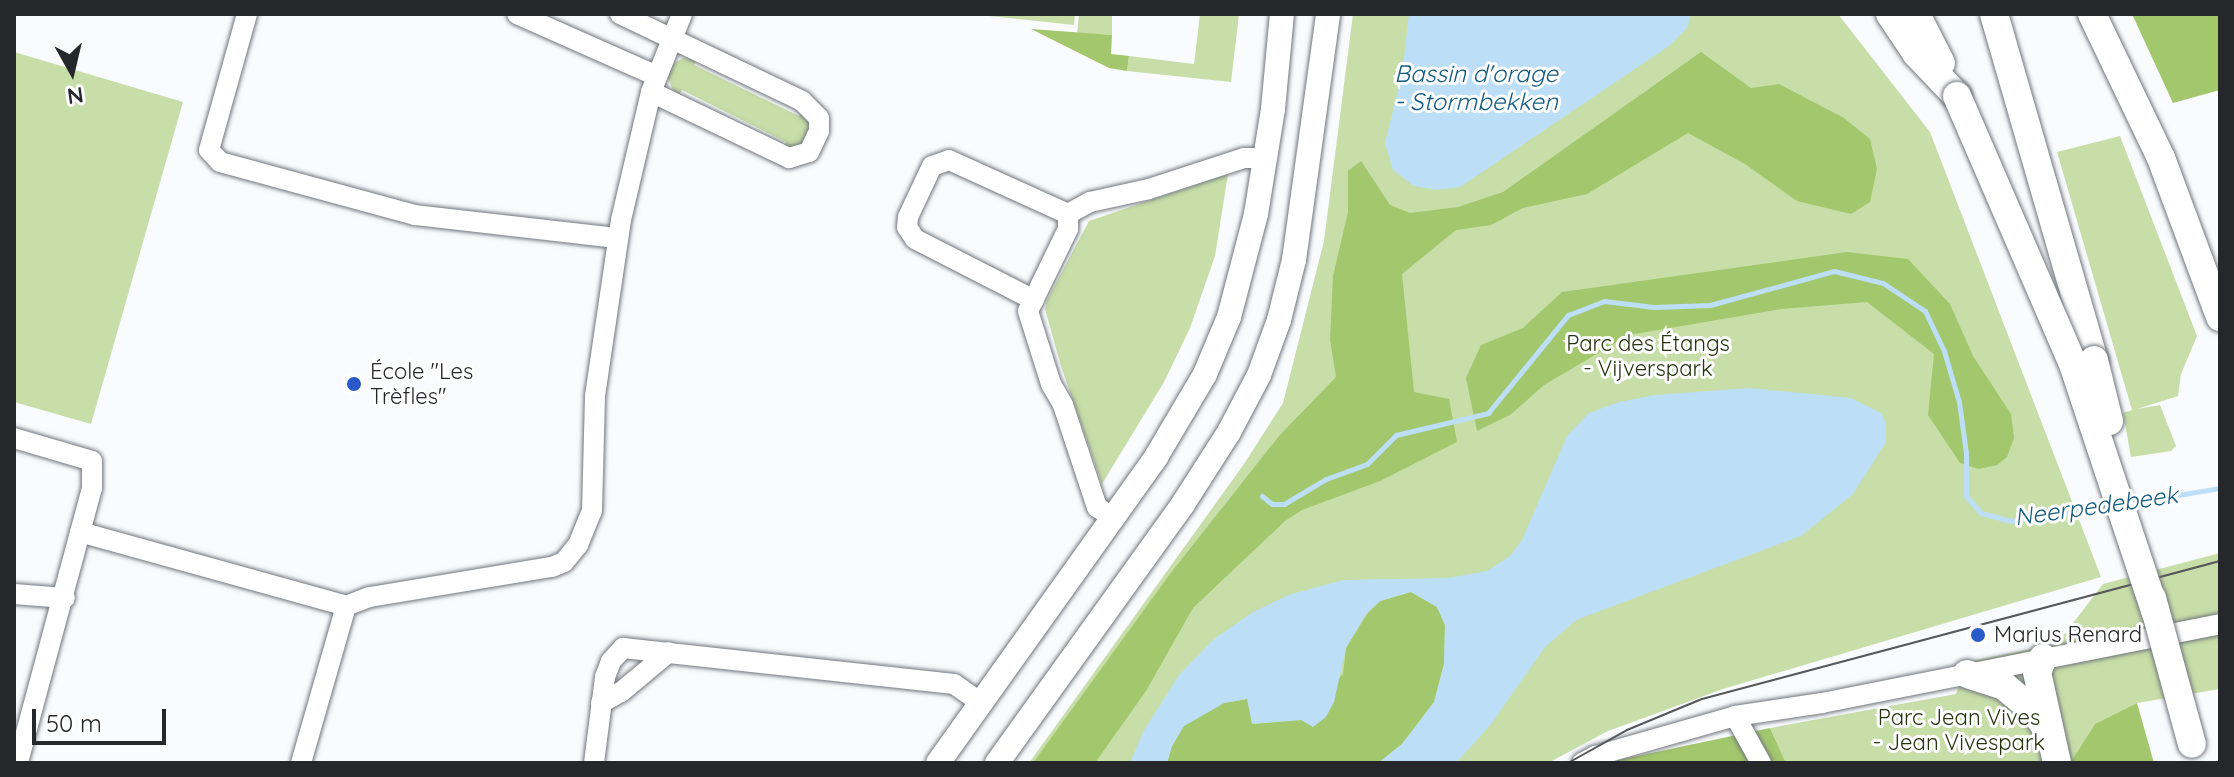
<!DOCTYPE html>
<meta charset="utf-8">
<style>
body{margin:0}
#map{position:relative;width:2234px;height:777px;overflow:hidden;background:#f9fbfe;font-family:Quicksand,sans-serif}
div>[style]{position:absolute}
.green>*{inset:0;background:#c7dea8}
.forest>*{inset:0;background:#a2c76d}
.water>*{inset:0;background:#bcdef6}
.stream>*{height:5px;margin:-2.5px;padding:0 2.5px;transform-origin:2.5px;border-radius:2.5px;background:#bcdef6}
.roads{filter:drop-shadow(0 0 2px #71757c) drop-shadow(0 0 2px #71757c)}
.minor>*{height:20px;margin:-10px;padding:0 10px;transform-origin:10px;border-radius:10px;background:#fff}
.major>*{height:24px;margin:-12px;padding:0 12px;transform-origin:12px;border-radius:12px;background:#fff}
.highway>*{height:28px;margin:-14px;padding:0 14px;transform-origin:14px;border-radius:14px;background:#fff}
.tram>*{height:2px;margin:-1px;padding:0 1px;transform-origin:1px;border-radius:1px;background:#56585b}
.bridges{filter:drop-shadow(0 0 2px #71757c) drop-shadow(0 0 2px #71757c)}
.highway-bridge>*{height:28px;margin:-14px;padding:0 14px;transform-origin:14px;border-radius:14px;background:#fff}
.dots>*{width:22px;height:22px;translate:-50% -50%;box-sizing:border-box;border:4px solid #fff;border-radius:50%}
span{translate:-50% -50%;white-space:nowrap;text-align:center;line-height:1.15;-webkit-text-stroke:6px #fff;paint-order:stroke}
.park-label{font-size:22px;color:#26340f}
.poi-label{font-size:22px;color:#26272a}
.left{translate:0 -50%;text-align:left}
.water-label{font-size:24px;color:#125c82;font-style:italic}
.frame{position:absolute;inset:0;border:16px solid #26272a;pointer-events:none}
.north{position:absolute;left:32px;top:32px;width:80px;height:80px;-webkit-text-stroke:6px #fff;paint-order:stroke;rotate:172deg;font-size:22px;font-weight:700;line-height:32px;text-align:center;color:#26272a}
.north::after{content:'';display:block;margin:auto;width:28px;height:36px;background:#26272a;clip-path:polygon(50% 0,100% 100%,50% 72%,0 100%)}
.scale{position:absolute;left:32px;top:709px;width:134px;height:36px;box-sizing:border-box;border:4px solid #26272a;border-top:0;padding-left:10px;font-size:24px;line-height:28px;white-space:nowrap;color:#26272a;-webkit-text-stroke:6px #fff;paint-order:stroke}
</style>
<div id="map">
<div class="green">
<i style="clip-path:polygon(970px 14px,1047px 15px,1075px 14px,1074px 25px)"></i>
<i style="clip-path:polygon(1079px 14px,1112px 15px,1112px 35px,1077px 33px)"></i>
<i style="clip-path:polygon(1200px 14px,1239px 14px,1231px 82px,1127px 71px,1129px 56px,1194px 64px)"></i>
<i style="clip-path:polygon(1353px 14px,1838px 14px,1930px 132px,2101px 577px,1723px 689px,1608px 731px,1548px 763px,1029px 763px,1244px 464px,1283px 403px,1324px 241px)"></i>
<i style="clip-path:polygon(14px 52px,183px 102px,91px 424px,14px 402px)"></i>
<i style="clip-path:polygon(683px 58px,696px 60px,694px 65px,799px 116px,801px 112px,807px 116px,812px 127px,800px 149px,784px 148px,786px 142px,682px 90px,679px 95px,673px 90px,668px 78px,671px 65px)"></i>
<i style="clip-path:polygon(2120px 136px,2197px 336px,2181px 374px,2178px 396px,2137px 409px,2160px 405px,2176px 446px,2171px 451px,2131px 457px,2123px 413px,2132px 410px,2057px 152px)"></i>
<i style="clip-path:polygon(1228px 174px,1215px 256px,1190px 328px,1164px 382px,1102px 484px,1061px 366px,1045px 309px,1047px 300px,1089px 221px)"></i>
<i style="clip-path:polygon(2220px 553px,2220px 689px,2137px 703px,2095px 724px,2070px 763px,1786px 763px,1770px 728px,1956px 694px,1966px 662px,2057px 644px,2103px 584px)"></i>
</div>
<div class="forest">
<i style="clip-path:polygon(2132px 14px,2220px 14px,2220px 90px,2173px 103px)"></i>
<i style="clip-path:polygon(1031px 29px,1112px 35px,1111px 54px,1129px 56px,1127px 71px,1109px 68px)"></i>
<i style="clip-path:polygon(1701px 52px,1751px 88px,1779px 84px,1844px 118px,1870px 139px,1877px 169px,1870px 202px,1851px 214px,1797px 201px,1745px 164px,1688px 133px,1587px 194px,1523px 208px,1491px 225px,1456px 230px,1402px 274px,1414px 392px,1449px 399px,1457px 442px,1380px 481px,1302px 510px,1285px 521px,1193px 608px,1146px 691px,1095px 763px,1033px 763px,1170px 574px,1279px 436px,1336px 377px,1330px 340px,1333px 276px,1348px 212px,1348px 171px,1361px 161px,1390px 205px,1410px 213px,1458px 207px,1503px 192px)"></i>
<i style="clip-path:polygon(1847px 252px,1908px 259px,1950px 304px,1973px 356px,2011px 414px,2014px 438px,2007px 457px,1997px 465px,1979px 469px,1960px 463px,1928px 415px,1934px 354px,1867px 302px,1781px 309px,1629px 335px,1544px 385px,1510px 415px,1477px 431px,1466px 378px,1481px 345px,1523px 328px,1562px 292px)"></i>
<i style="clip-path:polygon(1411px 592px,1437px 607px,1445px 625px,1444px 664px,1434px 702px,1402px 744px,1378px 763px,1167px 763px,1172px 746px,1184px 726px,1224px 703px,1248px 699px,1253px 724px,1301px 720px,1343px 674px,1346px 648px,1367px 614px,1380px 601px)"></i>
<i style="clip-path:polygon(2137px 703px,2154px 763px,2070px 763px,2095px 724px)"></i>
<i style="clip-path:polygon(1770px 728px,1786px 763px,1612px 763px,1618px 760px)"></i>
</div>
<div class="water">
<i style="clip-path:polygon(1409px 14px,1690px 14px,1688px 27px,1669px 46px,1460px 187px,1436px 190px,1414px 186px,1393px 170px,1385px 143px,1402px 74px)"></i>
<i style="clip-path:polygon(1749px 388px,1851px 398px,1881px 413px,1886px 424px,1886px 442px,1853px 494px,1801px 536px,1576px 620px,1545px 647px,1491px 724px,1456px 763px,1378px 763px,1402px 744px,1434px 702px,1444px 664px,1445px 625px,1437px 607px,1411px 592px,1380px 601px,1366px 614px,1346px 648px,1334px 702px,1326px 717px,1313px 727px,1301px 720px,1252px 724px,1247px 699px,1224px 703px,1184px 726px,1172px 746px,1167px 763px,1130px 763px,1143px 732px,1179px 675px,1214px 639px,1253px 612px,1288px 595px,1343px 580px,1448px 578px,1487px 571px,1510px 556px,1522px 540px,1567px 436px,1589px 413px,1619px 402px,1655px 395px)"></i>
</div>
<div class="stream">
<i style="left:1262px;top:496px;width:13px;rotate:39deg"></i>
<i style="left:1272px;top:504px;width:12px"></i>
<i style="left:1284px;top:504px;width:49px;rotate:-30.8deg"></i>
<i style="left:1326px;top:479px;width:44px;rotate:-20.1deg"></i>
<i style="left:1367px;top:464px;width:41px;rotate:-45deg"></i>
<i style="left:1396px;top:435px;width:95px;rotate:-13.4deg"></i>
<i style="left:1488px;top:413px;width:127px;rotate:-50.8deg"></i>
<i style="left:1568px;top:315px;width:39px;rotate:-21deg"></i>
<i style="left:1604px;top:301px;width:50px;rotate:6.8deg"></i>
<i style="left:1654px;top:307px;width:56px;rotate:-2deg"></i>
<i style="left:1710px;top:305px;width:129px;rotate:-15.3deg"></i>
<i style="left:1834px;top:271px;width:50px;rotate:13.8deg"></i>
<i style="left:1883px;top:283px;width:50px;rotate:33.7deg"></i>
<i style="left:1925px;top:311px;width:44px;rotate:64.6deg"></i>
<i style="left:1944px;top:351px;width:53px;rotate:73.6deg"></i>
<i style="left:1959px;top:402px;width:51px;rotate:82.2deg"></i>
<i style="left:1966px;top:453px;width:43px;rotate:90deg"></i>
<i style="left:1966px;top:496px;width:23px;rotate:49deg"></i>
<i style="left:1981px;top:513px;width:30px;rotate:15deg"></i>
<i style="left:2010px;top:521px;width:104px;rotate:-8.3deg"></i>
<i style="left:2130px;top:503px;width:91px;rotate:-9.5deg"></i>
</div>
<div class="roads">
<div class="minor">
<i style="left:247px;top:14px;width:141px;rotate:105.6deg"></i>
<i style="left:209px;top:150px;width:16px;rotate:47deg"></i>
<i style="left:220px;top:162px;width:202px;rotate:15.2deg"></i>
<i style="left:415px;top:215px;width:204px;rotate:6.5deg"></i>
<i style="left:517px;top:14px;width:153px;rotate:23.9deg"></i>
<i style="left:620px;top:14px;width:202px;rotate:25.5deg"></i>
<i style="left:802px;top:101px;width:24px;rotate:45deg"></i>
<i style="left:819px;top:118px;width:13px;rotate:90deg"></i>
<i style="left:819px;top:131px;width:23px;rotate:115deg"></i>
<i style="left:809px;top:152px;width:21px;rotate:163deg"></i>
<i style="left:789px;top:158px;width:153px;rotate:-154.4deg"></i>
<i style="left:1068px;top:214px;width:15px;rotate:90deg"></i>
<i style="left:1068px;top:229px;width:91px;rotate:116deg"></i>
<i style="left:1028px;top:311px;width:77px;rotate:72.5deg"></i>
<i style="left:1051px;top:384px;width:24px;rotate:60deg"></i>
<i style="left:1063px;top:405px;width:108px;rotate:71.6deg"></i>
<i style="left:1097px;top:507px;width:21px;rotate:35deg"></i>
<i style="left:1068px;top:214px;width:25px;rotate:-29deg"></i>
<i style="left:1090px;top:202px;width:60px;rotate:-12.4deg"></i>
<i style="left:1149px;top:189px;width:100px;rotate:-18.1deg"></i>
<i style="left:1244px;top:158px;width:22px"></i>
<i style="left:1034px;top:300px;width:134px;rotate:-152.9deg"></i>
<i style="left:915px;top:239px;width:14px;rotate:-124deg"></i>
<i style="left:907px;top:227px;width:10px;rotate:-84deg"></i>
<i style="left:908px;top:217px;width:56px;rotate:-64.8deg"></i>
<i style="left:932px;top:166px;width:18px;rotate:-19deg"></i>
<i style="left:949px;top:160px;width:131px;rotate:24.4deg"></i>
<i style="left:14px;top:438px;width:81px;rotate:16.4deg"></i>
<i style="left:92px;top:461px;width:27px;rotate:90deg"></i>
<i style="left:92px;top:488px;width:285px;rotate:105.1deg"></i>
<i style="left:80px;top:532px;width:276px;rotate:15.5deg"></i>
<i style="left:14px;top:594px;width:51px;rotate:4.5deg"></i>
<i style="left:601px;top:703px;width:23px;rotate:-29deg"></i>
<i style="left:621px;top:692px;width:62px;rotate:-39.8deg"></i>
<i style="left:1735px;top:716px;width:54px;rotate:61deg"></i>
<i style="left:301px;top:763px;width:163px;rotate:-74deg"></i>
<i style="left:346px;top:606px;width:26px;rotate:-21deg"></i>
<i style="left:370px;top:597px;width:184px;rotate:-9.4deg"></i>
<i style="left:552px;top:567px;width:13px;rotate:-23deg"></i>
<i style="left:564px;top:562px;width:22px;rotate:-51deg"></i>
<i style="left:578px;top:545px;width:37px;rotate:-68deg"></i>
<i style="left:592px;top:511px;width:115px;rotate:-88.5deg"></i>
<i style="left:595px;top:396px;width:178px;rotate:-81.6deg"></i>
<i style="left:621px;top:220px;width:131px;rotate:-76.8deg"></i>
<i style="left:651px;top:92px;width:84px;rotate:-68.3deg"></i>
<i style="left:594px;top:763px;width:87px;rotate:-82.7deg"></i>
<i style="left:605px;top:677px;width:17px;rotate:-69deg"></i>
<i style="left:611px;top:661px;width:18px;rotate:-47deg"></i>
<i style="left:623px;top:648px;width:333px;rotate:6.2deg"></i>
<i style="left:954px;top:684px;width:33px;rotate:35deg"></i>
<i style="left:1582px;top:763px;width:15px;rotate:-28deg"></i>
<i style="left:1595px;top:756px;width:146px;rotate:-15.9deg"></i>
<i style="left:1735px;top:716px;width:88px;rotate:-8.5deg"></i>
<i style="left:1822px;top:703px;width:406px;rotate:-11.2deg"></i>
</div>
<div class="major">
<i style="left:938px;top:763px;width:376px;rotate:-54.5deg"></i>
<i style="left:1156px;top:457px;width:96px;rotate:-59.4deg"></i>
<i style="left:1205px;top:374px;width:62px;rotate:-67.2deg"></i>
<i style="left:1229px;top:317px;width:106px;rotate:-75.3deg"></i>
<i style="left:1256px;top:214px;width:106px;rotate:-80.8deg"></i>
<i style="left:1273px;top:109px;width:95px;rotate:-84.6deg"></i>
<i style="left:997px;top:763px;width:319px;rotate:-54.3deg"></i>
<i style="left:1183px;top:504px;width:85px;rotate:-57.4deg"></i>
<i style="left:1229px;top:432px;width:64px;rotate:-62.2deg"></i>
<i style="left:1259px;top:375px;width:59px;rotate:-70deg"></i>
<i style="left:1279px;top:320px;width:62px;rotate:-76deg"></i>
<i style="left:1294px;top:260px;width:248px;rotate:-82.1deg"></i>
</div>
<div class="highway">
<i style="left:1890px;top:14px;width:47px;rotate:56.3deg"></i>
<i style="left:1916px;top:53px;width:59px;rotate:46.4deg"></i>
<i style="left:1916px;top:14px;width:55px;rotate:63deg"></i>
<i style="left:1994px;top:14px;width:360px;rotate:73.9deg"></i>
<i style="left:2092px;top:14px;width:160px;rotate:64.4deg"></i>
<i style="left:2161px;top:158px;width:170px;rotate:69.6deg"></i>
<i style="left:2043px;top:658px;width:15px;rotate:113deg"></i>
<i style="left:2037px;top:672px;width:93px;rotate:77.6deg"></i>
<i style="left:1967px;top:674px;width:39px;rotate:18deg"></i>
<i style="left:2004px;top:686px;width:39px;rotate:40deg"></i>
<i style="left:2034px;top:711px;width:22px;rotate:54deg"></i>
</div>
</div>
<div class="tram">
<i style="left:1568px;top:763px;width:68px;rotate:-29.2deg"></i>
<i style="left:1627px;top:730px;width:81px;rotate:-22.5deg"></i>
<i style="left:1702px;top:699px;width:536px;rotate:-14.92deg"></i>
</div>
<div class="bridges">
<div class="highway-bridge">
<i style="left:1957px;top:96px;width:295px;rotate:66.6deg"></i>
<i style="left:2074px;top:367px;width:260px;rotate:71.6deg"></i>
<i style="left:2094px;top:360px;width:63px;rotate:76.2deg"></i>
<i style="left:2152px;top:598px;width:151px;rotate:74.7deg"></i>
</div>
</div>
<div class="dots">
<i style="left:354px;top:384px;background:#295ac8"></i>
<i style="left:1978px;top:635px;background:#295ac8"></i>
</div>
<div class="park-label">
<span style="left:1648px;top:356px">Parc des Étangs<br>- Vijverspark</span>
<span style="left:1959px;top:730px">Parc Jean Vives<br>- Jean Vivespark</span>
</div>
<div class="poi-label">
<span class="left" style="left:370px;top:384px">École "Les<br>Trèfles"</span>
<span class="left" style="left:1994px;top:635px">Marius Renard</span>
</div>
<div class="water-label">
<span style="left:1476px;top:88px">Bassin d'orage<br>- Stormbekken</span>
<span style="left:2096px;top:506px;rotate:-8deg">Neerpedebeek</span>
</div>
<div class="frame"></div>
<div class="north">N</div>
<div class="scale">50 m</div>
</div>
